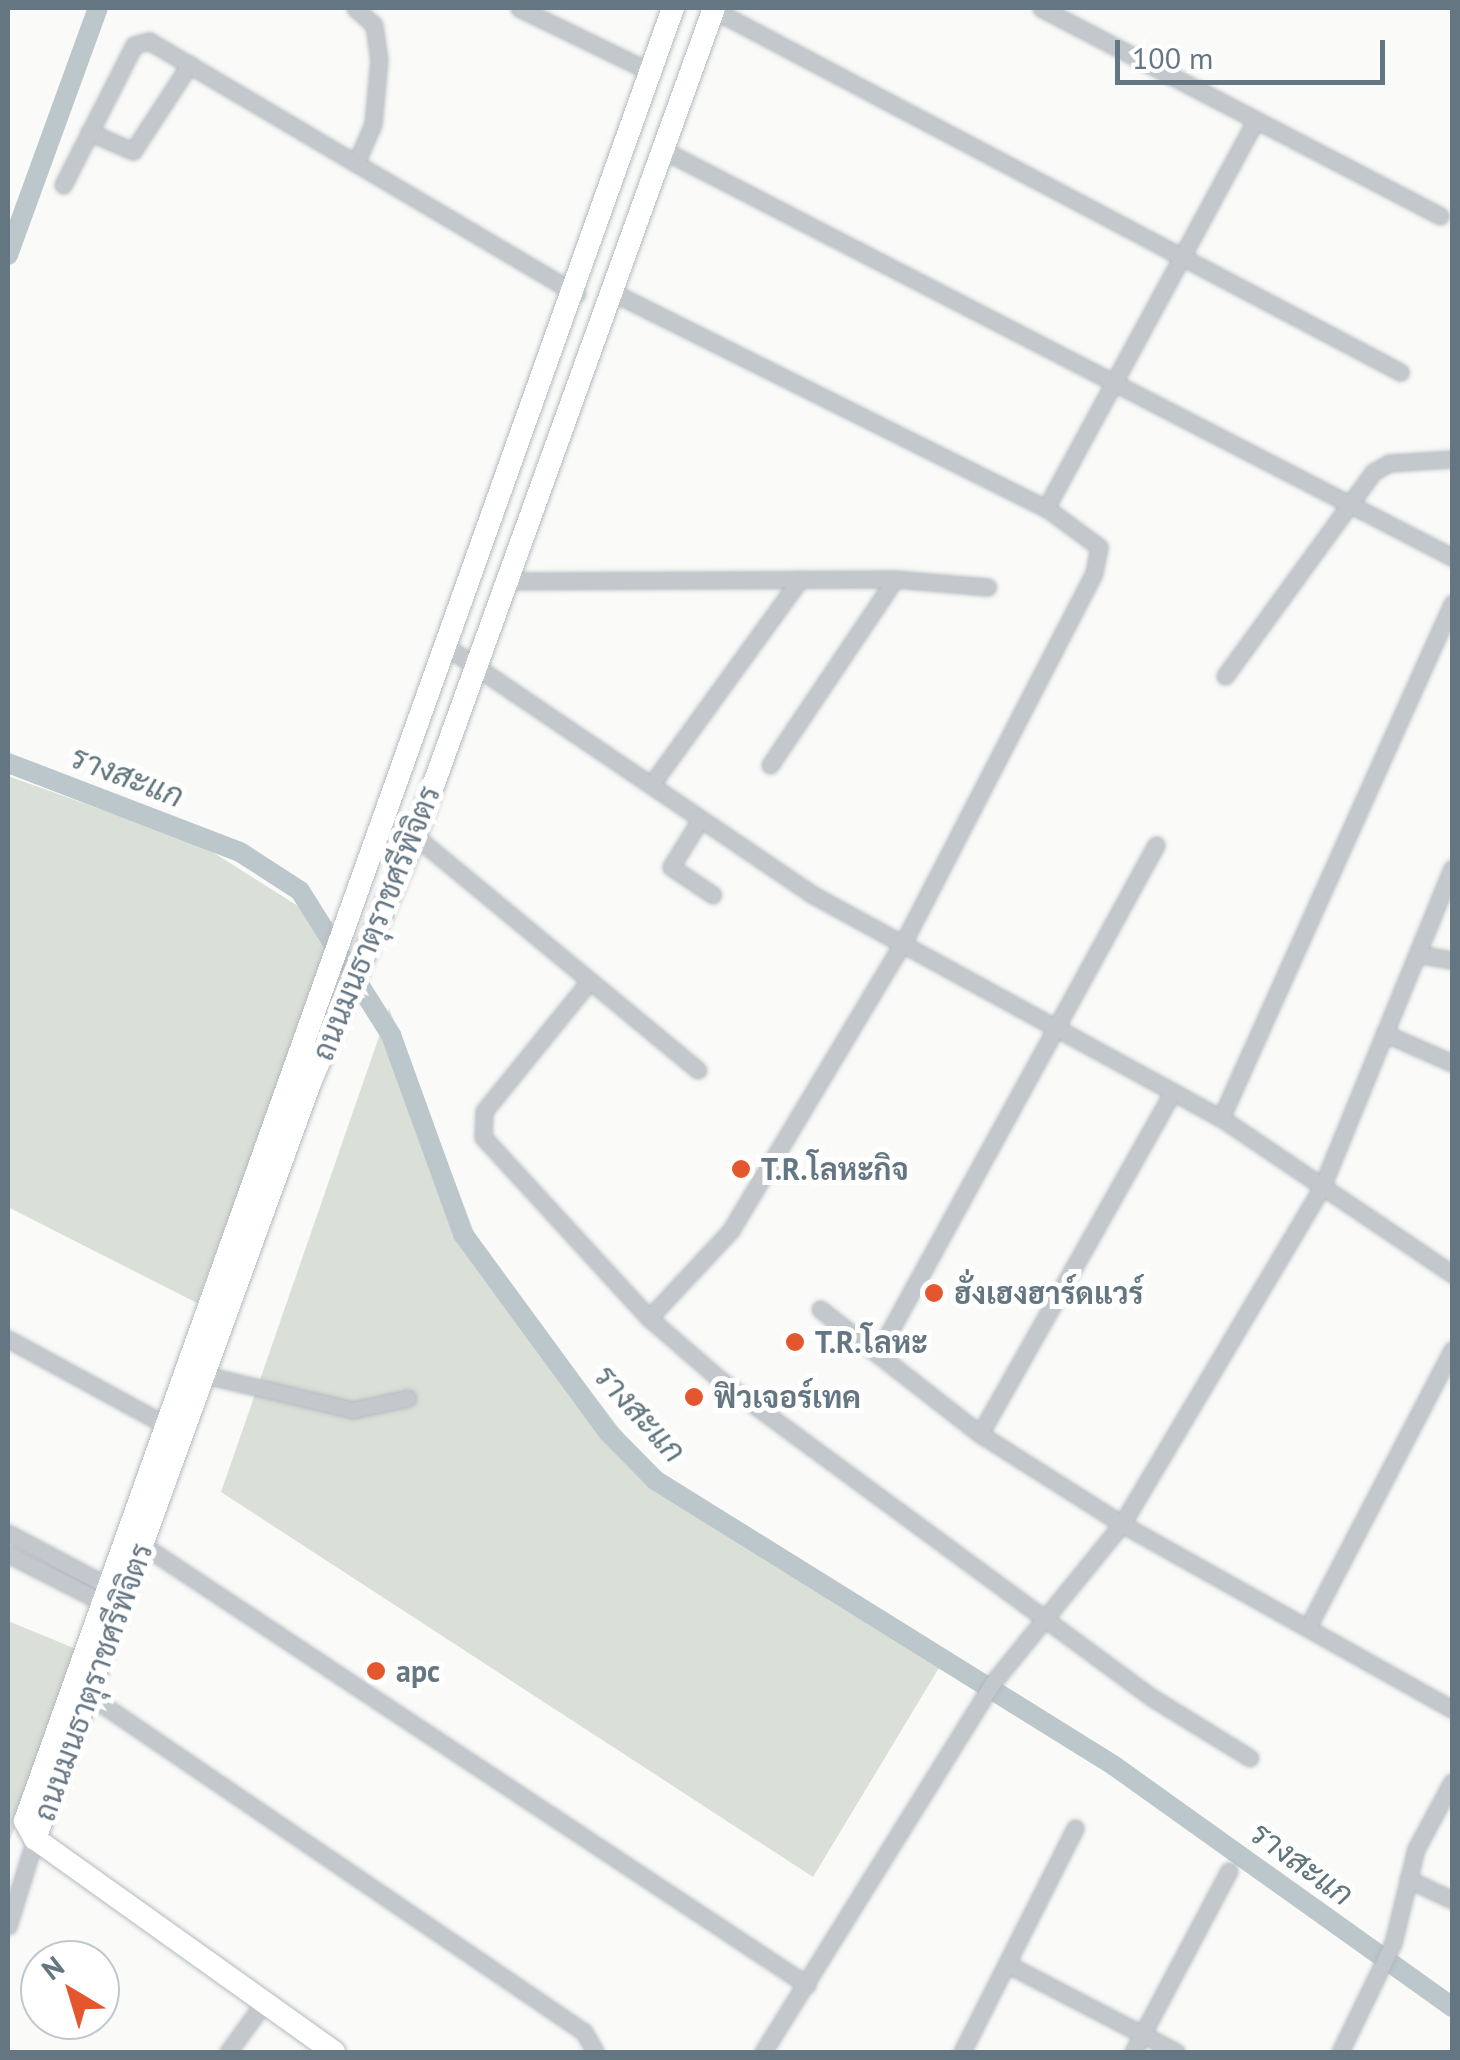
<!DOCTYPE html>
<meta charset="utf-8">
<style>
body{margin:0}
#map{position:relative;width:1460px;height:2060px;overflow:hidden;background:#fafaf8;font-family:"PT Sans",Sarabun,sans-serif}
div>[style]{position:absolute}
.green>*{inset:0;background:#dadfd7}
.canal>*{height:20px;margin:-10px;padding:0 10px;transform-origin:10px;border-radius:10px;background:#bbc7cb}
.roads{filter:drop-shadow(0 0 2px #b3babf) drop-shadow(0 0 2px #b3babf)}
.street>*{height:15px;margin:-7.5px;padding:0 7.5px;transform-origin:7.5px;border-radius:7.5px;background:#c3c8cc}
.secondary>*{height:22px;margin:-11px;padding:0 11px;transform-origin:11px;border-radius:11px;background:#fff}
.dots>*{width:28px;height:28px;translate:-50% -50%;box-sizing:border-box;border:5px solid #fff;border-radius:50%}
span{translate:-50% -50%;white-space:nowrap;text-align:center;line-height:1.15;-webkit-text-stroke:10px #fff;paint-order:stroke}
.street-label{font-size:30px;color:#657683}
.poi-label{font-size:30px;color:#657683;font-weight:700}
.left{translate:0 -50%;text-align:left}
.water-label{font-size:32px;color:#60757c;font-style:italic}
.frame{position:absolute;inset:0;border:10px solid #657683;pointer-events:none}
.north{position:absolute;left:20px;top:1940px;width:100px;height:100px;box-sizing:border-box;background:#fff;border:2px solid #c1c8cd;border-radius:50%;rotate:322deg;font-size:28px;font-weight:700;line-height:40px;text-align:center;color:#657683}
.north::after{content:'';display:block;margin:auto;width:35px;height:45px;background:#e4572e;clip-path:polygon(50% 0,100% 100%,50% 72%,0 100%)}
.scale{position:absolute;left:1115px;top:40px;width:270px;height:45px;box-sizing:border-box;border:5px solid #657683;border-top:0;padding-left:12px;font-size:30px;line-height:35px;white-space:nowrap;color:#657683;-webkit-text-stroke:8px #fff;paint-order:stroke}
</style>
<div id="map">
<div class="green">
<i style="clip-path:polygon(8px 776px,203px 846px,298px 906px,328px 952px,197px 1303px,8px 1207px)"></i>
<i style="clip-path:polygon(389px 1008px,479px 1245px,648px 1466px,948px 1653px,813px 1877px,221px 1492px)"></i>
<i style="clip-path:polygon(8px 1621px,81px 1651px,8px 1845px)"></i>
</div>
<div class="canal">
<i style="left:8px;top:255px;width:263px;rotate:-70deg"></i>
<i style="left:8px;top:763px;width:248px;rotate:21deg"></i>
<i style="left:240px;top:852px;width:72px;rotate:33deg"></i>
<i style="left:300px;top:891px;width:170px;rotate:57.7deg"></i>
<i style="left:391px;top:1035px;width:212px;rotate:70.1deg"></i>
<i style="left:463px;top:1234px;width:245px;rotate:53.8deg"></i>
<i style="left:608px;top:1432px;width:67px;rotate:45.6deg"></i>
<i style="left:655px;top:1480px;width:539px;rotate:31.89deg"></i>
<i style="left:1113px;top:1765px;width:417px;rotate:35.5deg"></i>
</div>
<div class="roads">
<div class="street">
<i style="left:355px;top:8px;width:25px;rotate:42deg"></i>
<i style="left:374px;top:25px;width:34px;rotate:82deg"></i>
<i style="left:379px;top:59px;width:65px;rotate:95.3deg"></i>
<i style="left:373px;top:124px;width:43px;rotate:113.6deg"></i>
<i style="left:519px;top:8px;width:147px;rotate:25.9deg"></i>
<i style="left:1041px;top:8px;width:450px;rotate:27.5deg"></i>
<i style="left:714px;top:10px;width:776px;rotate:27.82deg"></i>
<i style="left:89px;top:132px;width:48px;rotate:23.4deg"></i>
<i style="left:133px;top:151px;width:104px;rotate:-56.8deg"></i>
<i style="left:665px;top:151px;width:886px;rotate:27.29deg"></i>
<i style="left:63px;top:185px;width:157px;rotate:-63.1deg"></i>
<i style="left:134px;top:45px;width:16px;rotate:-15deg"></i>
<i style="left:149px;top:41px;width:497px;rotate:30.6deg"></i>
<i style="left:614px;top:293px;width:483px;rotate:26.5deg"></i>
<i style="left:1046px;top:508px;width:66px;rotate:36.3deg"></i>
<i style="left:1099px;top:547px;width:26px;rotate:101deg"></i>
<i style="left:1094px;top:573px;width:412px;rotate:117.3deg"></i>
<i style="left:905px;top:939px;width:339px;rotate:120.9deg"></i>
<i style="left:731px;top:1230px;width:120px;rotate:133deg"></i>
<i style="left:1046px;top:508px;width:439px;rotate:-61.6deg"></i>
<i style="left:507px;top:581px;width:388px;rotate:-0.3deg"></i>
<i style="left:895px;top:579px;width:93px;rotate:4.9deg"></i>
<i style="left:447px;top:647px;width:444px;rotate:34.1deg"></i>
<i style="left:815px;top:896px;width:463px;rotate:28.7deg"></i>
<i style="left:1221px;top:1118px;width:279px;rotate:34deg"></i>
<i style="left:1225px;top:676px;width:252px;rotate:-54deg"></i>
<i style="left:1373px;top:472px;width:18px;rotate:-29deg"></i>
<i style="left:1389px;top:463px;width:63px;rotate:-3.6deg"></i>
<i style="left:770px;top:765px;width:224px;rotate:-56.1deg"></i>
<i style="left:651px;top:785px;width:254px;rotate:-54.1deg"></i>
<i style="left:700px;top:820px;width:55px;rotate:121.7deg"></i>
<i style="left:671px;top:867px;width:50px;rotate:33.7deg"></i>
<i style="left:386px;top:823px;width:32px;rotate:24deg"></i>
<i style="left:415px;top:836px;width:367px;rotate:39.6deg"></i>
<i style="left:1417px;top:954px;width:36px;rotate:10deg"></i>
<i style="left:587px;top:984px;width:164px;rotate:129deg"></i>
<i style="left:484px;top:1111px;width:26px;rotate:92deg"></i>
<i style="left:483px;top:1137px;width:246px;rotate:47.5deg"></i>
<i style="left:649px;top:1318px;width:98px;rotate:40.9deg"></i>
<i style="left:723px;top:1382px;width:531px;rotate:36.35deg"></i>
<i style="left:1151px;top:1697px;width:116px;rotate:31.6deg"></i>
<i style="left:1384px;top:1033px;width:74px;rotate:23.8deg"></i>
<i style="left:1221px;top:1118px;width:564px;rotate:-65.8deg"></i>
<i style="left:820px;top:1309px;width:203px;rotate:38deg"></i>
<i style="left:980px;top:1434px;width:168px;rotate:32.4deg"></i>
<i style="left:1122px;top:1524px;width:378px;rotate:29.3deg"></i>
<i style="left:8px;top:1339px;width:178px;rotate:28.6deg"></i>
<i style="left:879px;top:1351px;width:577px;rotate:-61.3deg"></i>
<i style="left:205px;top:1375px;width:152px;rotate:13.3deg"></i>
<i style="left:353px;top:1410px;width:56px;rotate:-12.3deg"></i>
<i style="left:980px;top:1434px;width:393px;rotate:-60.6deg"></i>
<i style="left:8px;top:1533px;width:111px;rotate:28deg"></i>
<i style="left:135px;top:1540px;width:806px;rotate:33.51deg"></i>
<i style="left:8px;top:1554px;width:103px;rotate:27.1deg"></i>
<i style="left:1310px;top:1623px;width:308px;rotate:-62.5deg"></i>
<i style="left:87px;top:1694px;width:601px;rotate:34.22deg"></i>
<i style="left:584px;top:2032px;width:23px;rotate:61deg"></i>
<i style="left:1408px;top:1879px;width:49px;rotate:25.5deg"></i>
<i style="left:8px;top:1926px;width:91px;rotate:-72.8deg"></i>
<i style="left:1007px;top:1964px;width:191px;rotate:27.5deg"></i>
<i style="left:228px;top:2052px;width:59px;rotate:-53.9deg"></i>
<i style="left:763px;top:2052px;width:438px;rotate:-58.1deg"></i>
<i style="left:995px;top:1680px;width:201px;rotate:-50.9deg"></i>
<i style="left:1122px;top:1524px;width:392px;rotate:-59.3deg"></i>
<i style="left:1322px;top:1187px;width:344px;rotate:-67.8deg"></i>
<i style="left:962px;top:2052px;width:251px;rotate:-63.2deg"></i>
<i style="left:1133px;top:2052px;width:205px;rotate:-62.1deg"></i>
<i style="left:1340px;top:2052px;width:121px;rotate:-64.1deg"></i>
<i style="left:1393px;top:1943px;width:97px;rotate:-76.3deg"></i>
<i style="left:1416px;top:1849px;width:76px;rotate:-61.8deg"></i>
</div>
<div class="secondary">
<i style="left:35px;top:1839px;width:804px;rotate:-70.01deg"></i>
<i style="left:310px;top:1083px;width:268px;rotate:-67deg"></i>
<i style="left:415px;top:836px;width:880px;rotate:-70.14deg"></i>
<i style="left:334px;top:2052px;width:367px;rotate:-144.5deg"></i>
<i style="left:35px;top:1839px;width:21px;rotate:-119deg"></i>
<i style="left:25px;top:1821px;width:1925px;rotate:-70.33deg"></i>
</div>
</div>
<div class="dots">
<i style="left:741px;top:1169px;background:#e4572e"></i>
<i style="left:934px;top:1293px;background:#e4572e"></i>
<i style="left:795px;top:1342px;background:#e4572e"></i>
<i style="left:694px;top:1397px;background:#e4572e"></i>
<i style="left:376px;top:1671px;background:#e4572e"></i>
</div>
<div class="street-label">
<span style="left:376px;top:923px;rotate:-68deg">ถนนมนธาตุราชศรีพิจิตร</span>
<span style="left:93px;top:1682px;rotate:-70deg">ถนนมนธาตุราชศรีพิจิตร</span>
</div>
<div class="poi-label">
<span class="left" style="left:761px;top:1169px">T.R.โลหะกิจ</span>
<span class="left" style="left:954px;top:1293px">ฮั่งเฮงฮาร์ดแวร์</span>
<span class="left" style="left:815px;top:1342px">T.R.โลหะ</span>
<span class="left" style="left:714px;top:1397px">ฟิวเจอร์เทค</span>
<span class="left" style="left:396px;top:1671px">apc</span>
</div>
<div class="water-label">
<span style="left:127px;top:776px;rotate:21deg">รางสะแก</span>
<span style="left:640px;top:1413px;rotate:48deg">รางสะแก</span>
<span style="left:1302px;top:1863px;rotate:36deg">รางสะแก</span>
</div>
<div class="frame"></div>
<div class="north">N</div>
<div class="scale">100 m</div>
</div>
